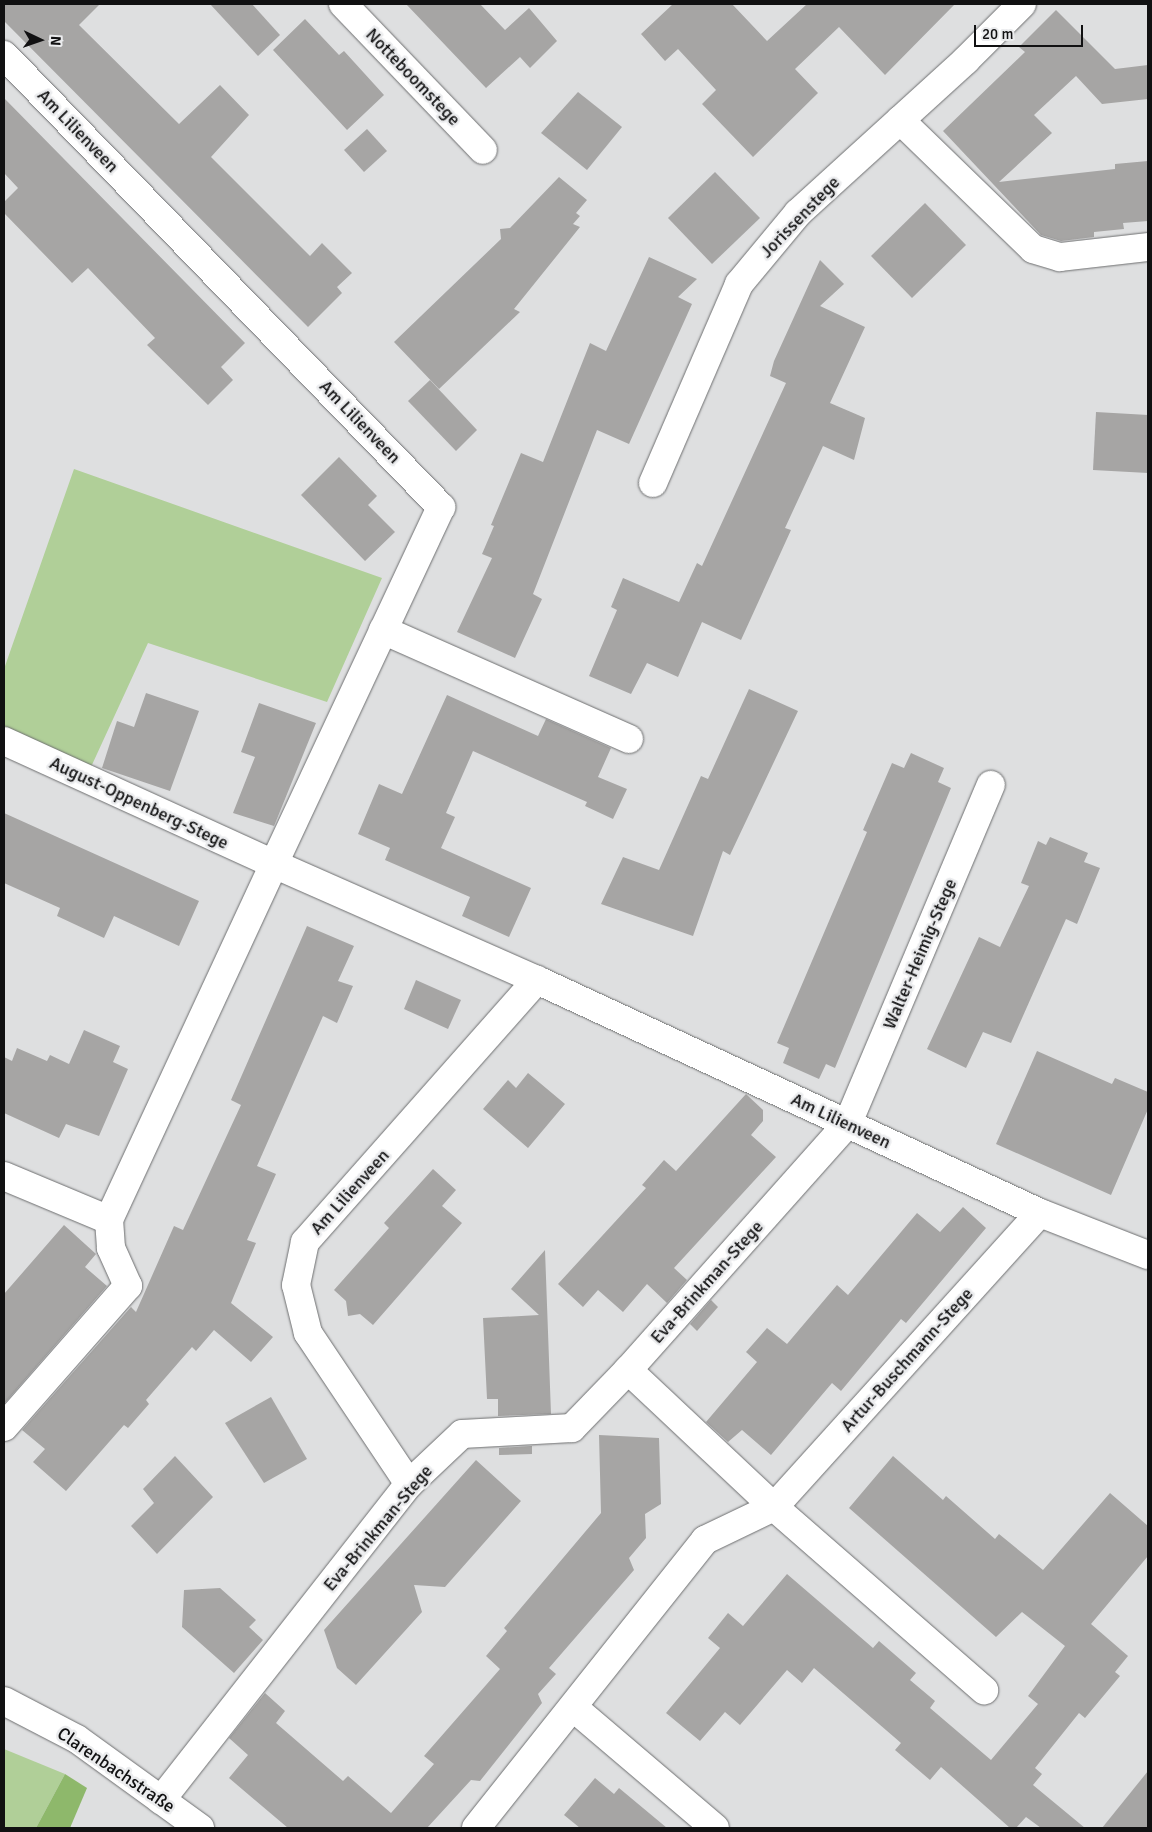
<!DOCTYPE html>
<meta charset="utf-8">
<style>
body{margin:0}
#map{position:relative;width:1152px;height:1832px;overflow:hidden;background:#dedfe0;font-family:Signika,sans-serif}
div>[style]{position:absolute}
.green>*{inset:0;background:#b0cf98}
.forest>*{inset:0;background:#8eb86b}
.building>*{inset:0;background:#a6a5a4}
.roads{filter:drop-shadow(0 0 1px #6d6e6f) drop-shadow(0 0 1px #6d6e6f)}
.minor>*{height:28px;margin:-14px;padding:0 14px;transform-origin:14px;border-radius:14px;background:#fff}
span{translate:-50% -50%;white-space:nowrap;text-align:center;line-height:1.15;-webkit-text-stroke:5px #ebecee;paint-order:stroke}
.street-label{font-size:18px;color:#111112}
.frame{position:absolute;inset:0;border:5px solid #111112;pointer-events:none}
.north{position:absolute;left:15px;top:15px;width:50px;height:50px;-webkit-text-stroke:4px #ebecee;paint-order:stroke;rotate:93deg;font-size:14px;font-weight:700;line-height:20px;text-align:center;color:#111112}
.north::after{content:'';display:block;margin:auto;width:18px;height:22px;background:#111112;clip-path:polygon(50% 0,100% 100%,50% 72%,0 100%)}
.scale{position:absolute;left:974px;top:25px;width:109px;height:22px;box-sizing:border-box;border:2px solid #111112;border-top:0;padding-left:6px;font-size:15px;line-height:18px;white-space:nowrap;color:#111112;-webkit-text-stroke:4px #ebecee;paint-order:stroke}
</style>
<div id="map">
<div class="green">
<i style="clip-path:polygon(74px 469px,382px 578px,327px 702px,148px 643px,91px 767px,4px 730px,4px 669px)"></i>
<i style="clip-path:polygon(4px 1749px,65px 1774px,36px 1828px,4px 1828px)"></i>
</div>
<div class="forest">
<i style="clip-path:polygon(65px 1774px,87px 1788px,70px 1828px,36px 1828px)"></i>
</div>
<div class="building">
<i style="clip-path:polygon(4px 4px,100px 4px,79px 25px,179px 124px,220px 85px,249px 115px,211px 157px,310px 256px,322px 243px,352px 273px,337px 287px,342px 293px,308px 327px,4px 21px)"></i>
<i style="clip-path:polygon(210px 4px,252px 4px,280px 35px,258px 56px)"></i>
<i style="clip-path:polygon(406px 4px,480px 4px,505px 30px,529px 8px,557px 41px,530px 68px,520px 57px,486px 88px)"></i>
<i style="clip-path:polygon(673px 4px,732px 4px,767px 41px,807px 4px,955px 4px,885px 75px,839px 27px,795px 69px,818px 93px,753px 157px,702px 104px,716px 90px,678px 49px,665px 61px,641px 34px)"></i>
<i style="clip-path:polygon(1056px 10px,1115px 69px,1148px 65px,1148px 99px,1102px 104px,1076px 76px,1034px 115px,1052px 133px,999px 182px,1115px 169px,1115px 164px,1148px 161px,1148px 221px,1123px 223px,1124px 229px,1094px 232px,1094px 237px,1061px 241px,1041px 235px,943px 131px,1025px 52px,1019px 47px)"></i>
<i style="clip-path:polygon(305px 19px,339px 55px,344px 51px,384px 95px,347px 130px,273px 50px)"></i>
<i style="clip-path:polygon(578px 92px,622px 127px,587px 170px,541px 133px)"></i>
<i style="clip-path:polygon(4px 98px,245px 343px,221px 367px,233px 380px,208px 405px,147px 345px,155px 338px,88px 268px,72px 283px,4px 213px,4px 202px,18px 188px,4px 173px)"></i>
<i style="clip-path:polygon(367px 129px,387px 151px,364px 172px,344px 150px)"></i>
<i style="clip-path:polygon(715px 172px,760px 218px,712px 264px,668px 218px)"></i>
<i style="clip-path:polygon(559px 177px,587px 200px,576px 213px,580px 216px,573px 224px,580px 227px,514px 309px,520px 312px,439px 389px,394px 342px,501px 239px,500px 229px,510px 228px)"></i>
<i style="clip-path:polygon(925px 203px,966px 245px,912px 298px,871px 256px)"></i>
<i style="clip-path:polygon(649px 257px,697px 279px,678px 297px,692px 304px,629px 444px,597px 430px,533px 594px,542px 599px,515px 658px,457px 632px,492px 558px,482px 554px,494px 526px,491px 525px,521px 453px,543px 462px,590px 343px,606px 351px)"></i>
<i style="clip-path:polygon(820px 260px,844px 284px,820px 306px,865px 327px,830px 403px,865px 418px,854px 460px,823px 446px,785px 528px,791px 530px,741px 640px,702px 622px,678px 677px,647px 663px,631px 694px,589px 676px,617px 610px,611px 607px,623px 578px,679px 602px,697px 563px,702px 566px,786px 383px,770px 376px,774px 361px)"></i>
<i style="clip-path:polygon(430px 380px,477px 430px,456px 451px,408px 401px)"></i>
<i style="clip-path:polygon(1096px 412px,1148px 415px,1148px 473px,1093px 470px)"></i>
<i style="clip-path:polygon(339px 457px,377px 496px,368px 505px,395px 532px,365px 561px,301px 495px)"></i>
<i style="clip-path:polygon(749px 689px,798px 711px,730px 855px,723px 851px,693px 936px,601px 904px,623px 857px,659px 870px,701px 776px,708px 779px)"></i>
<i style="clip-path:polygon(146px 693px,199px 711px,170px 791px,102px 768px,117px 721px,134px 727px)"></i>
<i style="clip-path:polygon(447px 695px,538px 736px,546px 719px,611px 748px,598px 777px,627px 789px,613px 819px,585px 806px,587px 802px,473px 751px,446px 813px,455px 817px,441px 848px,531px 888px,509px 937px,462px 916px,470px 897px,385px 860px,390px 848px,358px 834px,379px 784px,402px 794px)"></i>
<i style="clip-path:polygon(259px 703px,316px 723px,274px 826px,233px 813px,255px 757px,241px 752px)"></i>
<i style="clip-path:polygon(911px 753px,944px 768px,938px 782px,951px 788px,835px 1068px,826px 1064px,819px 1079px,783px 1063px,789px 1048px,777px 1043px,867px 832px,863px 830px,892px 763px,904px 768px)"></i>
<i style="clip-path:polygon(4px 813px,199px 901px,179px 946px,114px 916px,104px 938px,57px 916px,60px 908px,4px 883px)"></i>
<i style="clip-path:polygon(1050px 837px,1088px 853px,1084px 862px,1100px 868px,1077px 924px,1066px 919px,1011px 1043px,983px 1032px,966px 1068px,927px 1049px,979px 937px,1000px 947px,1029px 886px,1021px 883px,1038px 841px,1046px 845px)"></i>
<i style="clip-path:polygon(307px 926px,354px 946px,338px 981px,353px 986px,337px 1023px,323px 1016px,257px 1166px,276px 1174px,247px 1240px,256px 1243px,231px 1303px,273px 1337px,251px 1362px,214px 1330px,196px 1351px,192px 1347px,146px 1400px,149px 1404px,128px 1428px,124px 1425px,66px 1491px,33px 1462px,45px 1449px,22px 1430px,131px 1307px,136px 1312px,174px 1226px,183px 1230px,241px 1105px,231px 1100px)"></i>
<i style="clip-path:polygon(416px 980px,461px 1000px,448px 1029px,404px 1009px)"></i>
<i style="clip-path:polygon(84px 1030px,120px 1046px,113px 1062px,128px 1069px,99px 1136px,66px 1124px,59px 1138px,4px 1113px,4px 1057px,12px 1061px,17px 1048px,47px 1061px,50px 1055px,69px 1064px)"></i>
<i style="clip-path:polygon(1037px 1051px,1112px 1084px,1115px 1078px,1148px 1092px,1148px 1109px,1111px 1195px,996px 1144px)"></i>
<i style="clip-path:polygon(528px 1073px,565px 1104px,528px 1148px,483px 1109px,508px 1080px,516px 1088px)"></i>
<i style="clip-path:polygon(746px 1094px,763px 1110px,763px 1121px,751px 1135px,776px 1157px,674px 1268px,687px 1280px,667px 1303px,647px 1284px,623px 1312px,598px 1290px,583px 1307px,558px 1284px,646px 1188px,642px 1185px,664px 1160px,676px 1171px)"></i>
<i style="clip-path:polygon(433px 1169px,456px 1190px,442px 1206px,462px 1223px,373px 1325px,360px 1314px,348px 1316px,346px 1301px,334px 1290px,389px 1228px,384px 1223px)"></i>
<i style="clip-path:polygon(963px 1207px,986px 1228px,906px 1323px,901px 1319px,841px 1391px,832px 1383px,771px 1455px,742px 1430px,728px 1442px,706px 1422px,757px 1362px,746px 1352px,767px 1328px,787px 1344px,837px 1285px,848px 1295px,917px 1213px,940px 1232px)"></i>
<i style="clip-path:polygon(64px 1225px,96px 1254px,85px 1267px,107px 1286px,4px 1404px,4px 1294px)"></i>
<i style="clip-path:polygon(545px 1250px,551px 1414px,498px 1416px,498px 1399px,487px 1399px,483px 1318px,539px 1315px,511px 1289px)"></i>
<i style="clip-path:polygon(711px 1300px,718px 1307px,697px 1331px,690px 1324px)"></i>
<i style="clip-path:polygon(271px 1397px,307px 1459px,264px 1483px,225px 1423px)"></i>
<i style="clip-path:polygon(599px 1435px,659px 1438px,661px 1504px,645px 1514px,646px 1538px,629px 1558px,634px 1570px,549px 1668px,556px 1674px,538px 1694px,542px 1703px,480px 1781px,471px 1780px,427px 1828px,288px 1828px,229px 1778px,248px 1755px,229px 1738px,265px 1693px,285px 1711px,276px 1723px,343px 1781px,348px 1776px,391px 1813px,434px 1764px,424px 1756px,500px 1669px,486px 1656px,507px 1631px,504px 1628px,601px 1513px)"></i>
<i style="clip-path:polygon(546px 1445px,532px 1446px,532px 1454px,499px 1455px,499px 1448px)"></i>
<i style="clip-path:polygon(175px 1456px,213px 1497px,157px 1554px,131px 1526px,154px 1503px,143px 1489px)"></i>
<i style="clip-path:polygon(893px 1456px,943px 1500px,946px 1496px,995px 1539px,999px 1534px,1043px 1570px,1110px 1493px,1148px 1526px,1148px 1556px,1091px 1624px,1128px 1656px,1115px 1672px,1120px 1676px,1085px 1718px,1079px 1713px,1035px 1768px,1042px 1774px,1033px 1785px,1085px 1828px,1041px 1828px,1026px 1817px,1016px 1828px,1010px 1828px,941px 1767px,930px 1780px,895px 1750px,901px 1743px,814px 1668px,802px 1683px,787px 1670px,740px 1725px,725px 1712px,700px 1741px,666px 1713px,720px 1648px,708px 1638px,728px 1613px,743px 1626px,787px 1574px,873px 1648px,879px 1641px,916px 1673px,910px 1680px,935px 1701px,930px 1708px,991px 1760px,1038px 1704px,1028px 1696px,1065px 1646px,1022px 1612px,996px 1637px,849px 1508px)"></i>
<i style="clip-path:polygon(476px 1460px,521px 1501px,445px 1587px,414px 1585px,422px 1612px,356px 1685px,337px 1668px,324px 1630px)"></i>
<i style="clip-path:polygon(220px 1588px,256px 1620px,249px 1627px,263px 1640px,234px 1673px,182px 1627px,184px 1590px)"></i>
<i style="clip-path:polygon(1148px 1771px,1148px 1828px,1102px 1828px)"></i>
<i style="clip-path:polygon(595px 1778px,614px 1794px,619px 1788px,667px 1828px,580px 1828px,564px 1815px)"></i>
</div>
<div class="roads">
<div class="minor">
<i style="left:343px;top:4px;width:202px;rotate:46.2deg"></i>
<i style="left:4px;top:55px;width:629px;rotate:45.97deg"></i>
<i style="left:441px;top:507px;width:394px;rotate:115.1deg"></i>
<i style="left:274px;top:864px;width:287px;rotate:23.8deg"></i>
<i style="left:537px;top:980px;width:554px;rotate:24.85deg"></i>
<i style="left:1040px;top:1213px;width:116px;rotate:21.3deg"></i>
<i style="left:900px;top:120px;width:185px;rotate:44.1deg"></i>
<i style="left:1033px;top:249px;width:28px;rotate:17deg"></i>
<i style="left:1060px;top:257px;width:89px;rotate:-6.5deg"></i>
<i style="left:653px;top:483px;width:217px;rotate:-66.6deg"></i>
<i style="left:739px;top:284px;width:92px;rotate:-50.3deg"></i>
<i style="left:798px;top:213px;width:227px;rotate:-42.3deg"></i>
<i style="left:966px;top:60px;width:79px;rotate:-45deg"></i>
<i style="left:383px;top:630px;width:269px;rotate:23.9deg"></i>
<i style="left:4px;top:741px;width:297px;rotate:24.5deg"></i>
<i style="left:274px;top:864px;width:392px;rotate:114.9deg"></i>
<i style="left:109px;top:1220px;width:114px;rotate:-157.3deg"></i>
<i style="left:628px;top:1370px;width:200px;rotate:43.2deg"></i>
<i style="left:774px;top:1507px;width:396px;rotate:-47.9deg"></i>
<i style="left:4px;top:1427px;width:188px;rotate:-48.7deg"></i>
<i style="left:128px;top:1286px;width:42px;rotate:-114.1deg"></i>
<i style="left:111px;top:1248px;width:28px;rotate:-94deg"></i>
<i style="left:409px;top:1484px;width:182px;rotate:-123.8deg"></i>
<i style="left:308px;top:1333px;width:49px;rotate:-104deg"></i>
<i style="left:296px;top:1285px;width:44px;rotate:-78.2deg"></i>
<i style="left:305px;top:1242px;width:350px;rotate:-48.5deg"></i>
<i style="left:4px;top:1701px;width:82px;rotate:27.5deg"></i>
<i style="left:77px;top:1739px;width:152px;rotate:35.9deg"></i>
<i style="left:574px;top:1708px;width:185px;rotate:40.4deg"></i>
<i style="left:161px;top:1800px;width:402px;rotate:-51.9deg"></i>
<i style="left:409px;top:1484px;width:73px;rotate:-43.3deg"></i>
<i style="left:462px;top:1434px;width:110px;rotate:-3.1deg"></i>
<i style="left:572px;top:1428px;width:81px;rotate:-46deg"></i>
<i style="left:628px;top:1370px;width:331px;rotate:-48.3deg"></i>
<i style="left:848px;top:1123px;width:367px;rotate:-67.1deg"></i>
<i style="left:476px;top:1828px;width:368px;rotate:-51.5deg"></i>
<i style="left:705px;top:1540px;width:76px;rotate:-25.6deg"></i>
<i style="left:774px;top:1507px;width:279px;rotate:41.1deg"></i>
</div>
</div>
<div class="street-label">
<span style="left:413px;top:77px;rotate:46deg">Notteboomstege</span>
<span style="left:78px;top:131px;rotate:46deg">Am Lilienveen</span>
<span style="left:800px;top:217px;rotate:-46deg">Jorissenstege</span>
<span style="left:360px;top:422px;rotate:46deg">Am Lilienveen</span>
<span style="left:139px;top:803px;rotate:25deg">August-Oppenberg-Stege</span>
<span style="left:920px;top:954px;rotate:-67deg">Walter-Heimig-Stege</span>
<span style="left:841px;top:1121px;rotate:25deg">Am Lilienveen</span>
<span style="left:350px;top:1192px;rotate:-48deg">Am Lilienveen</span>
<span style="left:707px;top:1282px;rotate:-48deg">Eva-Brinkman-Stege</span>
<span style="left:907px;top:1360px;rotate:-48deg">Artur-Buschmann-Stege</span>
<span style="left:378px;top:1528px;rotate:-50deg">Eva-Brinkman-Stege</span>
<span style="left:116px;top:1770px;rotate:34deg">Clarenbachstraße</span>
</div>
<div class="frame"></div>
<div class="north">N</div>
<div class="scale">20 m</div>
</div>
